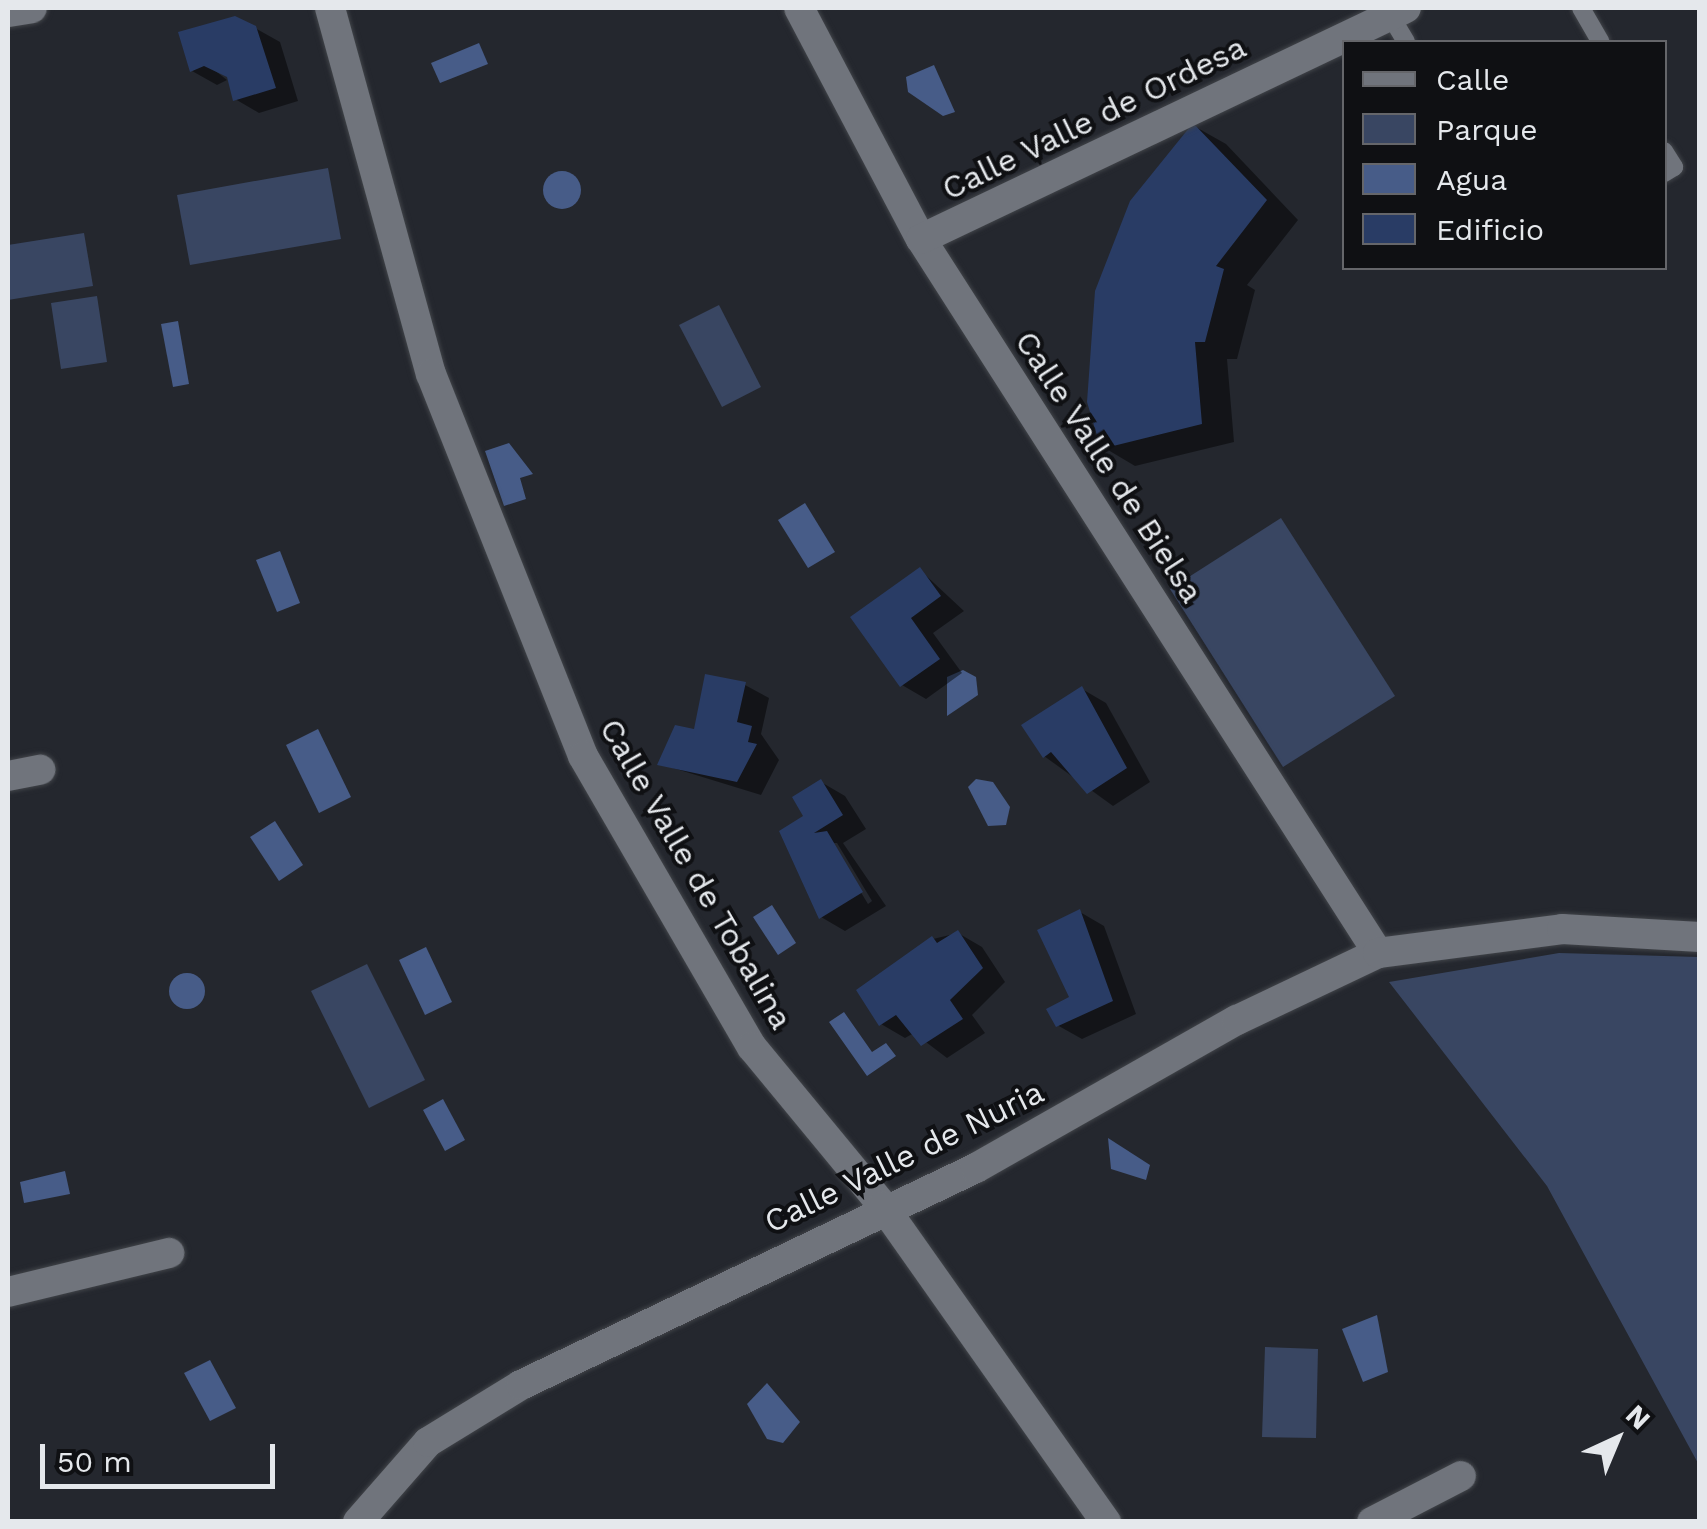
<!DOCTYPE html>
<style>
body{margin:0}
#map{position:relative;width:1707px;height:1529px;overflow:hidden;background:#24272e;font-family:"Work Sans",sans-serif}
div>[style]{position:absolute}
.green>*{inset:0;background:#394662}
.water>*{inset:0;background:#475c88}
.round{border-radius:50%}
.shadow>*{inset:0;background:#0007}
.building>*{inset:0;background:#293c65}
.roads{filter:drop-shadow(0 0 2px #414449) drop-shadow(0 0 2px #414449)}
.lane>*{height:18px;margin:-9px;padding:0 9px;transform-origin:9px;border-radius:9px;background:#70747c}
.street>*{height:30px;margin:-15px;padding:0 15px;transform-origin:15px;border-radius:15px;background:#70747c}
span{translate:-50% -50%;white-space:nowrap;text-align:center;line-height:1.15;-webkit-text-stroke:8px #0f1013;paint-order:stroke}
.street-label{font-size:32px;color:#e5e8ec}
.frame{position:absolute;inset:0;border:10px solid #e5e8ec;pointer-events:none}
.legend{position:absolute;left:1342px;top:40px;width:325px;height:230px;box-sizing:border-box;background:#0f1013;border:2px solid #65666a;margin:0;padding:12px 18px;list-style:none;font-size:30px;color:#e5e8ec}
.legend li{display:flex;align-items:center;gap:20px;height:50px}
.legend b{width:50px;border:2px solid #65666a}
.north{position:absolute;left:1567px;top:1389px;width:100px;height:100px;-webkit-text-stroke:8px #0f1013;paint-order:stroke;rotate:44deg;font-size:28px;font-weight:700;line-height:40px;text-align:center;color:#e5e8ec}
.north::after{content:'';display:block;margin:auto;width:35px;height:45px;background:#e5e8ec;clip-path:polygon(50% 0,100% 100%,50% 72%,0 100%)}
.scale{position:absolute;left:40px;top:1444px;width:235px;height:45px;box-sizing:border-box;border:5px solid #e5e8ec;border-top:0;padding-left:12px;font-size:30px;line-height:35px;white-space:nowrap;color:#e5e8ec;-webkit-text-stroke:8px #0f1013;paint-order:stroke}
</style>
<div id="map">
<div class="green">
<i style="clip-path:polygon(328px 168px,341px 239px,190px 265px,177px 195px)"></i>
<i style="clip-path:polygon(84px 233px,93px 286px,8px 300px,8px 245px)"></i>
<i style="clip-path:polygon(97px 296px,107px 362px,61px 369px,51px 303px)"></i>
<i style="clip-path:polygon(719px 305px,761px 387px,722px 407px,679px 325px)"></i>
<i style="clip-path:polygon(1281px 518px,1395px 696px,1283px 767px,1170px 589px)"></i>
<i style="clip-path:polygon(1559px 953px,1699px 957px,1699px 1465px,1547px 1186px,1389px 982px)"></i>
<i style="clip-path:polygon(367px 964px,425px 1080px,369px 1108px,311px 991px)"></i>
<i style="clip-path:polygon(1265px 1347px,1318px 1349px,1316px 1438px,1262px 1437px)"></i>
</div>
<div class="water">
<i style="clip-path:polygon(479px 43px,488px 64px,440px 83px,431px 63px)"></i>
<i style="clip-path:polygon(934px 65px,955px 112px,943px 116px,908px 92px,906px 77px)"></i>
<i class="round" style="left:543px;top:171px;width:38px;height:38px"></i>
<i style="clip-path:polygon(178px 321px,189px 384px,173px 387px,161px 324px)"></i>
<i style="clip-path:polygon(509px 443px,533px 474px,520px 478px,526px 499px,504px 506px,485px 451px)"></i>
<i style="clip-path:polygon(805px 503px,835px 552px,808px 568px,778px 520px)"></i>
<i style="clip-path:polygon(280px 551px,300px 603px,277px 612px,256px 560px)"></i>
<i style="clip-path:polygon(963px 670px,976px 677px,978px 695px,947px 716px,947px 677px)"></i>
<i style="clip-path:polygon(318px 729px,351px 797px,319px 813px,286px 745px)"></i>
<i style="clip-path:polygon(976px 779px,993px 782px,1010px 807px,1006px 825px,988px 826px,968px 787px)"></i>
<i style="clip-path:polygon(275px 821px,303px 865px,279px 881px,250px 837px)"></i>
<i style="clip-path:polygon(772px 905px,796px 943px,778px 955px,753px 917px)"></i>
<i style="clip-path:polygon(426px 947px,452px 1002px,425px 1015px,399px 960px)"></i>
<i class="round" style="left:169px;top:973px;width:36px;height:36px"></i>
<i style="clip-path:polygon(844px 1012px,872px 1052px,886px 1043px,896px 1056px,867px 1076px,829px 1022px)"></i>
<i style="clip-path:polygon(443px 1099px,465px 1140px,445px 1151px,423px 1110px)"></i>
<i style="clip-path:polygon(1108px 1138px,1150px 1165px,1146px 1180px,1111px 1169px)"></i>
<i style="clip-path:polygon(65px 1171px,70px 1194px,24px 1203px,20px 1182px)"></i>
<i style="clip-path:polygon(1377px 1315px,1388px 1372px,1363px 1382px,1342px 1329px)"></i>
<i style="clip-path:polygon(210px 1360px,236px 1408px,210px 1421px,184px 1373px)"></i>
<i style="clip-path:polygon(767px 1383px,800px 1422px,783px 1443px,767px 1439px,747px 1404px)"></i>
</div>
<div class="shadow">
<i style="clip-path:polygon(255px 28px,280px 42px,298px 101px,259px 113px,235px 99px,239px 81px,208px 65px,227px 80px,217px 85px,192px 71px)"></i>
<i style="clip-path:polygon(1194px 126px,1226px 144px,1298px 220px,1247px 285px,1255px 290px,1237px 359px,1227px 359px,1234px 442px,1135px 466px,1103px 447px)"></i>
<i style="clip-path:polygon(920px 570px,964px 611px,933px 633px,962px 673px,926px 699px,902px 685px,854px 618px)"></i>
<i style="clip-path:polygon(745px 685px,769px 698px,761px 734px,779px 760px,761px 795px,660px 764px)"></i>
<i style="clip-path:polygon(1082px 689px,1106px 703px,1150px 782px,1113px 806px,1044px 756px)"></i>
<i style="clip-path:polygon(evenodd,821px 782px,845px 796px,866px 829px,843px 843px,886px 906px,845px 931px,821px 917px,807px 817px,821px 782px,831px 843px,837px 843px,872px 901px,868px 904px,831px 843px)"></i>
<i style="clip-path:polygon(1080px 912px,1104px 926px,1136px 1014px,1082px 1039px,1057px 1025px,1072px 998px)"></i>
<i style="clip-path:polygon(958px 933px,982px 947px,1005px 982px,972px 1015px,985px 1033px,947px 1058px,914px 1033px,905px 1038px,881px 1024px,933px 939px)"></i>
</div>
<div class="building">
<i style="clip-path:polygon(235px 16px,256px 26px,276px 88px,233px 101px,227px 77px,204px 66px,190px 72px,178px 32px)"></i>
<i style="clip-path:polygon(1193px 123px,1267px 200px,1216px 266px,1224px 269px,1205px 342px,1195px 342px,1202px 424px,1101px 449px,1087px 402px,1095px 291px,1130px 201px)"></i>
<i style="clip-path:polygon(920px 567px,941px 596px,911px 618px,940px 659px,900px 687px,850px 617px)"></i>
<i style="clip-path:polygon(705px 674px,746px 682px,737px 722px,752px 726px,748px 742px,757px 744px,737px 782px,657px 765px,675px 725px,694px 729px)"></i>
<i style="clip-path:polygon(1082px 686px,1127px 768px,1087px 794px,1051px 752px,1043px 758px,1021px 725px)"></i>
<i style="clip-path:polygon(821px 779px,843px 815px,814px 833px,827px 831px,863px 892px,819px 919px,779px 831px,803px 816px,792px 797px)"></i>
<i style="clip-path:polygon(1080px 909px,1113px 1001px,1056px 1027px,1046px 1009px,1069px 997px,1037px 930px)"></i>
<i style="clip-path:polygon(958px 930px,983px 968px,950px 1000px,963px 1019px,921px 1046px,896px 1015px,879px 1026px,856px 990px,932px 936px,937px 943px)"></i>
</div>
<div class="roads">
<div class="lane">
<i style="left:1581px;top:8px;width:39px;rotate:60deg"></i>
<i style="left:1390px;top:15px;width:31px;rotate:59deg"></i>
<i style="left:1664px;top:151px;width:19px;rotate:58deg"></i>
<i style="left:1674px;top:167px;width:12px;rotate:149deg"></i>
</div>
<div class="street">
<i style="left:330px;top:8px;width:380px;rotate:74.6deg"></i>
<i style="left:431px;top:374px;width:411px;rotate:68.3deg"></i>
<i style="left:583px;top:756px;width:337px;rotate:59.9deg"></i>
<i style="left:752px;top:1047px;width:206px;rotate:50.5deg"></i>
<i style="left:883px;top:1206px;width:387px;rotate:54.8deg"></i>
<i style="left:799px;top:8px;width:261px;rotate:62.2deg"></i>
<i style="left:921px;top:239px;width:848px;rotate:57.38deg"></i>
<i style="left:8px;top:12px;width:24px;rotate:-9deg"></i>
<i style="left:921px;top:239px;width:537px;rotate:-25.47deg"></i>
<i style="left:8px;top:776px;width:33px;rotate:-11deg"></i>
<i style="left:8px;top:1292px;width:166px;rotate:-13.6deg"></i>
<i style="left:358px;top:1522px;width:106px;rotate:-48.8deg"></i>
<i style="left:428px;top:1442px;width:109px;rotate:-31.5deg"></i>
<i style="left:521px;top:1385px;width:504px;rotate:-25.5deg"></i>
<i style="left:976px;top:1168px;width:300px;rotate:-29.6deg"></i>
<i style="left:1237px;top:1020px;width:156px;rotate:-25.4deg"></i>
<i style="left:1378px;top:953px;width:186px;rotate:-7.4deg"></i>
<i style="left:1562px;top:929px;width:138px;rotate:3.3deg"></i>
<i style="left:1372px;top:1522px;width:100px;rotate:-27.3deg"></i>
</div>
</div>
<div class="street-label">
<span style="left:1094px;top:118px;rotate:-26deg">Calle Valle de Ordesa</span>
<span style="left:1109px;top:467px;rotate:57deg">Calle Valle de Bielsa</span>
<span style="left:696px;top:874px;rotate:60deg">Calle Valle de Tobalina</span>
<span style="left:904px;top:1157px;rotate:-26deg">Calle Valle de Nuria</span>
</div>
<div class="frame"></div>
<ul class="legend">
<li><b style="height:12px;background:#70747c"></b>Calle</li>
<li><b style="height:28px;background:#394662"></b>Parque</li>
<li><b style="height:28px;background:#475c88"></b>Agua</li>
<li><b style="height:28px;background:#293c65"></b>Edificio</li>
</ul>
<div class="north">N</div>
<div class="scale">50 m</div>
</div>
